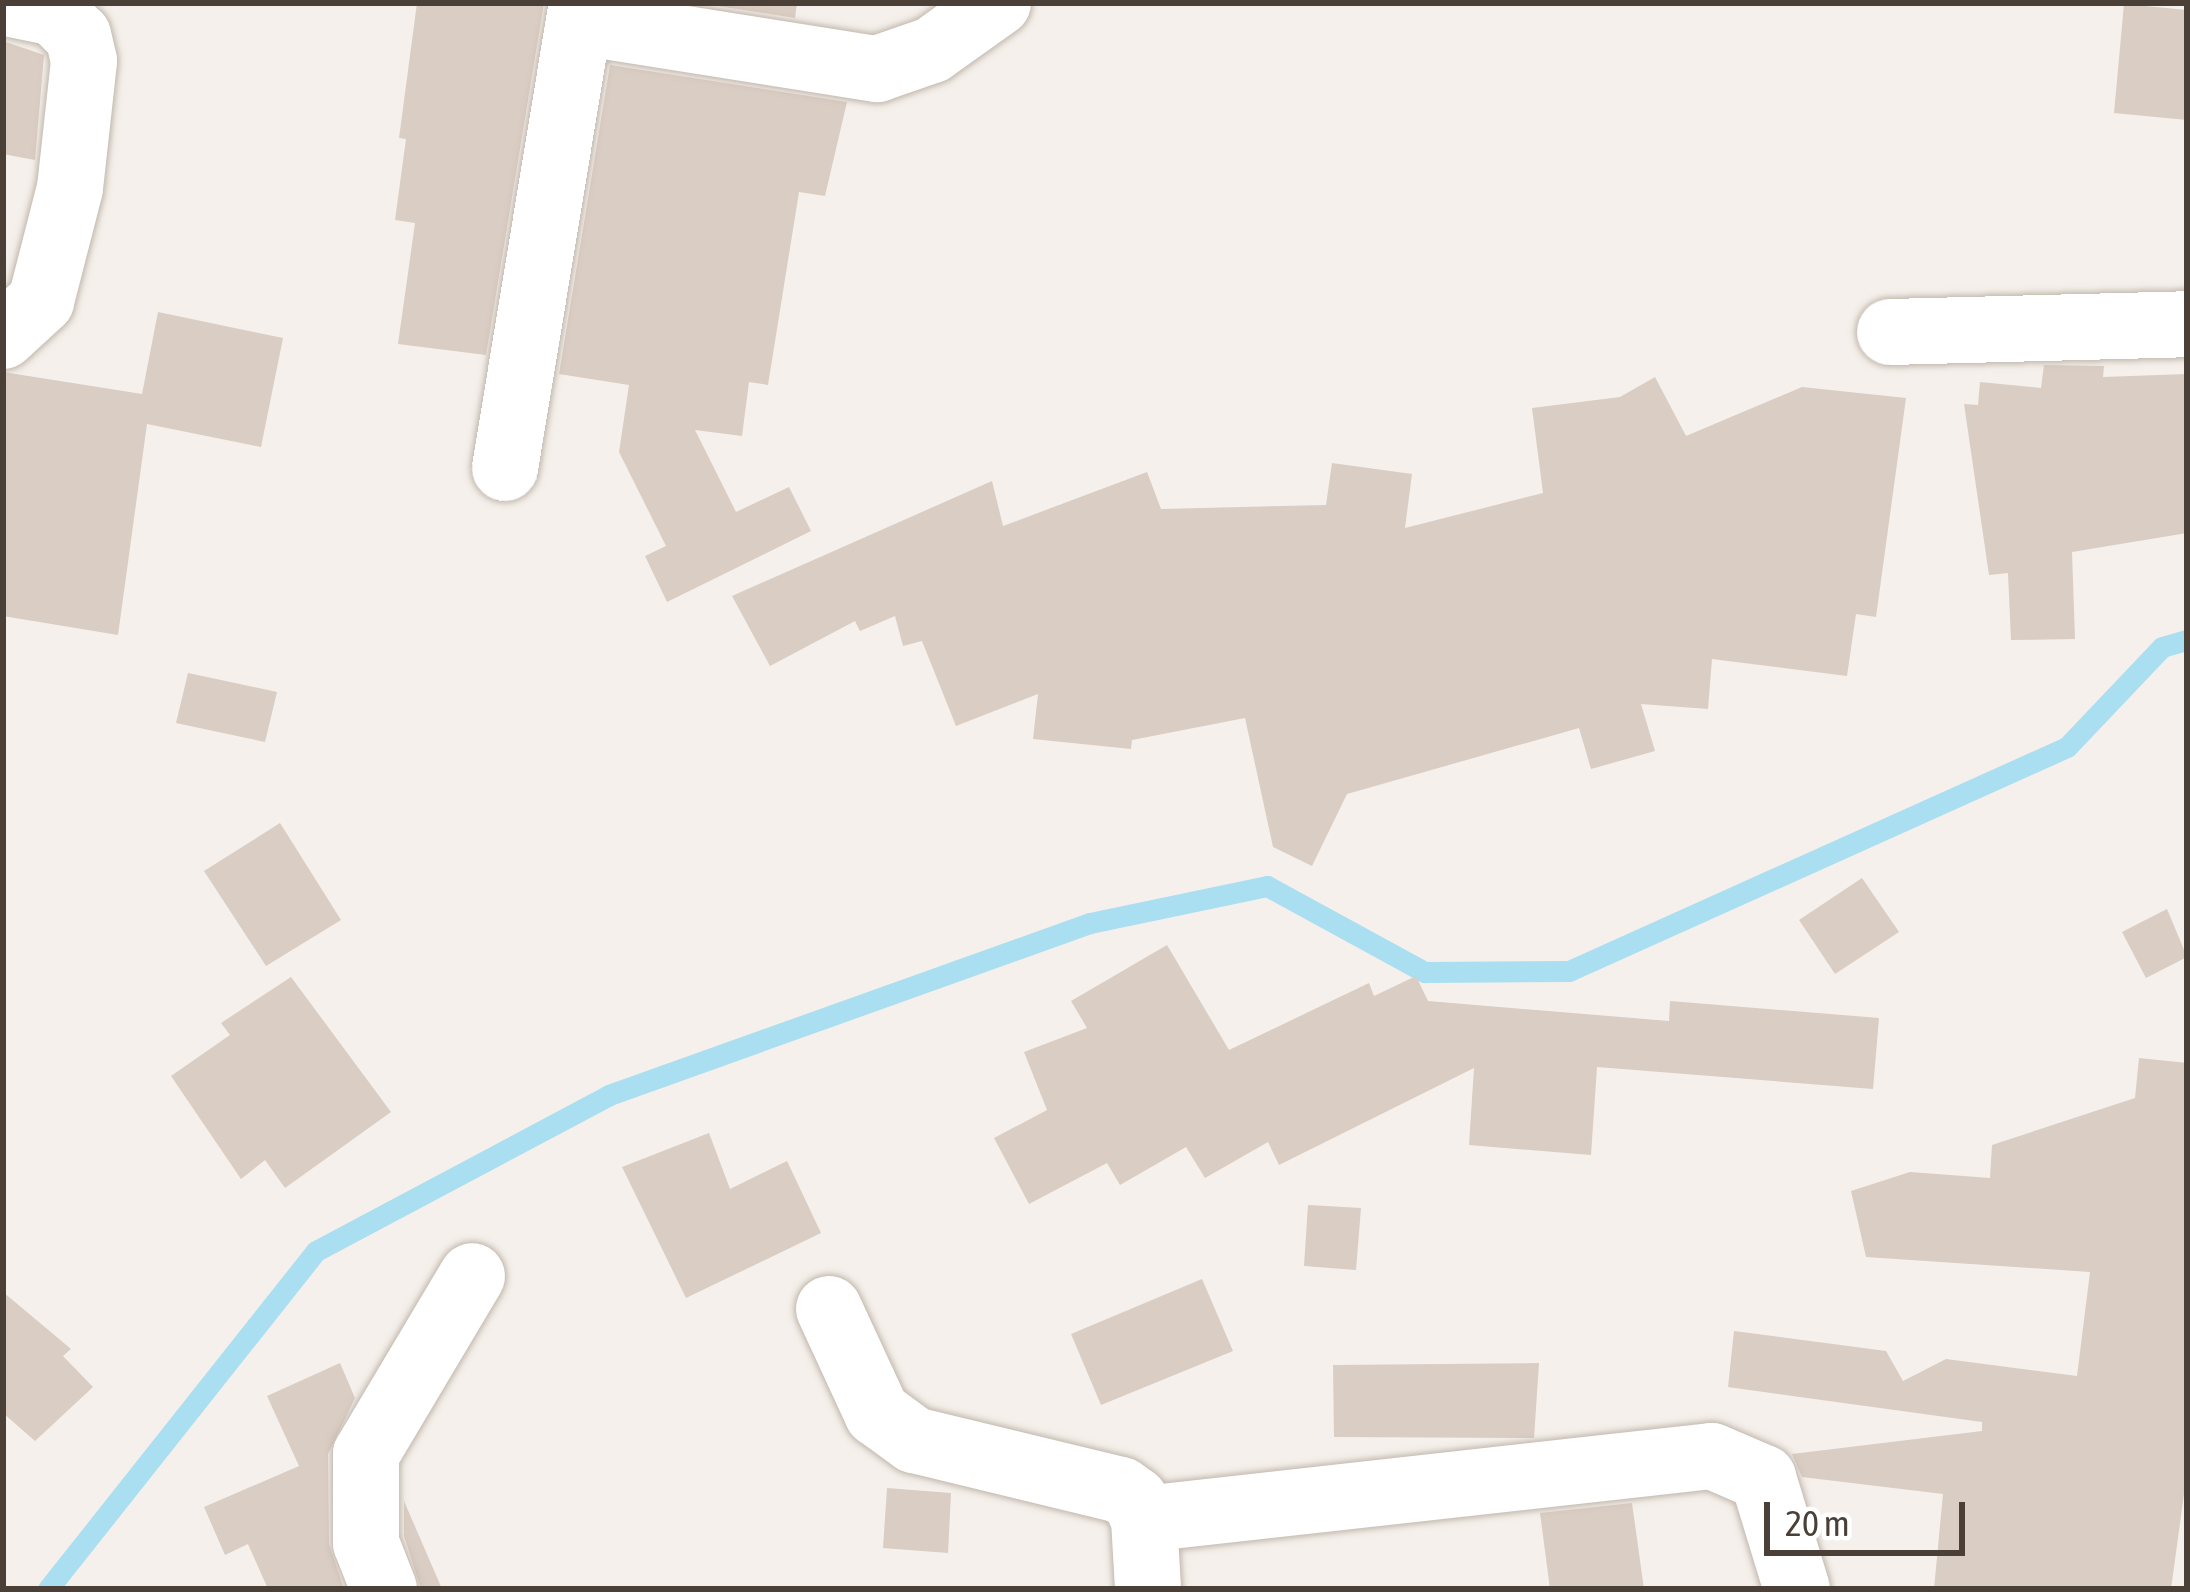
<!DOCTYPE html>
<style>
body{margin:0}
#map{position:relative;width:2190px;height:1592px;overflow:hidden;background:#f5f0eb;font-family:"Asap Condensed",sans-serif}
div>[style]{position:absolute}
.stream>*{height:21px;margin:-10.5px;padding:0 10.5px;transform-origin:10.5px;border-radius:10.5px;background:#a9dff1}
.building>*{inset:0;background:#dacdc3}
.roads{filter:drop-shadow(0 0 3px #c1b7ad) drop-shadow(0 0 3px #c1b7ad)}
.minor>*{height:66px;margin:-33px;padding:0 33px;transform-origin:33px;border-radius:33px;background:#fff}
span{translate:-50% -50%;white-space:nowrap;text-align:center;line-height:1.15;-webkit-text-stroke:9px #fff;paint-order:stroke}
.frame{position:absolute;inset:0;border:6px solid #4a4038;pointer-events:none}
.scale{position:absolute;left:1764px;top:1502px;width:201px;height:54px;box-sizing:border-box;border:6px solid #4a4038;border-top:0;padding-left:15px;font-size:36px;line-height:42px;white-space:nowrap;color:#4a4038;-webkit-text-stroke:9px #fff;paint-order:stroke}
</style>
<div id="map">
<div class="stream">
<i style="left:48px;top:1589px;width:431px;rotate:-51.6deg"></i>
<i style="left:316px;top:1251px;width:332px;rotate:-28deg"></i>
<i style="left:609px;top:1095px;width:511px;rotate:-19.68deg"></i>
<i style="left:1090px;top:923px;width:181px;rotate:-11.8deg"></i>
<i style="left:1267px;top:886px;width:180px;rotate:28.6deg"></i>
<i style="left:1425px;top:972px;width:144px;rotate:-0.4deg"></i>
<i style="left:1569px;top:971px;width:546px;rotate:-24.22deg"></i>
<i style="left:2067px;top:747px;width:138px;rotate:-46.5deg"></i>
<i style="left:2162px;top:647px;width:26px;rotate:-16deg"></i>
</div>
<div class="building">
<i style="clip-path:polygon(417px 3px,544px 3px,486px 355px,398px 344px,415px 223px,395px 220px,406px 139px,399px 138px)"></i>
<i style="clip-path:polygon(699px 3px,797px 3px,795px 18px)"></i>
<i style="clip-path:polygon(2124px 4px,2187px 10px,2187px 120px,2114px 113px)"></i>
<i style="clip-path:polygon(3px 41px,44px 55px,35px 160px,3px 154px)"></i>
<i style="clip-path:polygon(610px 65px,847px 102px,825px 196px,799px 192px,768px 385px,749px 382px,742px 436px,695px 430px,736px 512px,789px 487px,811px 531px,667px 602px,645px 556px,666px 546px,619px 452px,629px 385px,559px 374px)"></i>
<i style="clip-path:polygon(158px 312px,283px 338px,261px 447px,147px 424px,118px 635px,3px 616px,3px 372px,142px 394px)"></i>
<i style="clip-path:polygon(2044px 365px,2104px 366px,2103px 377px,2187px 374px,2187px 533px,2072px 552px,2075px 639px,2011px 640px,2008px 573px,1989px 575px,1964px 404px,1978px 405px,1980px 382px,2041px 388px)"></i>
<i style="clip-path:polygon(1655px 377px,1686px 436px,1802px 387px,1906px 398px,1876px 617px,1856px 614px,1847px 676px,1712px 659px,1708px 709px,1641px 704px,1655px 751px,1591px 769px,1579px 728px,1347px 794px,1312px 866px,1273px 847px,1245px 718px,1132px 740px,1131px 749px,1033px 739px,1038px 694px,956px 726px,922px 641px,903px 646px,895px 616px,860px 631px,855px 621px,770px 666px,732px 596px,992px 481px,1003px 526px,1147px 472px,1161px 509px,1326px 505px,1332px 463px,1412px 474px,1405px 528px,1543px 493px,1532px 408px,1620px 397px)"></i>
<i style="clip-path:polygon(188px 673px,277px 692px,265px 742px,176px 723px)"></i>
<i style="clip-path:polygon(280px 823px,341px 920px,266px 966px,204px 871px)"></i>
<i style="clip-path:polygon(1862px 878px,1899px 932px,1835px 974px,1799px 920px)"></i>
<i style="clip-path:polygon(2167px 909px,2187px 957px,2146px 978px,2122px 932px)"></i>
<i style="clip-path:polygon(1167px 945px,1229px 1050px,1369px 983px,1374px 996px,1416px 976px,1428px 1001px,1669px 1021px,1670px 1001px,1879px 1018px,1873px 1089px,1597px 1067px,1591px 1155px,1469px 1145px,1474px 1068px,1279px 1165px,1268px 1142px,1205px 1178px,1186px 1147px,1120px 1185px,1107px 1163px,1029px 1204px,994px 1138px,1047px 1110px,1024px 1052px,1087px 1028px,1071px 1001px)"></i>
<i style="clip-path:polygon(291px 977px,391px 1112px,285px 1188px,265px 1160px,241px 1179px,171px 1076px,230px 1035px,221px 1023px)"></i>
<i style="clip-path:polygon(2139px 1058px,2187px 1063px,2187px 1472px,2171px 1589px,1934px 1589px,1943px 1494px,1802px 1477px,1792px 1454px,1982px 1431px,1982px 1422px,1728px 1387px,1734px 1331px,1886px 1351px,1903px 1381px,1946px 1359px,2077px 1376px,2090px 1272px,1866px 1257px,1851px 1191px,1910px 1172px,1990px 1178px,1992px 1145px,2135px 1098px)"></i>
<i style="clip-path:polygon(709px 1133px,730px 1189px,787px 1161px,821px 1233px,686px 1298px,622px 1167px)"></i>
<i style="clip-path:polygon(1308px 1205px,1361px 1208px,1356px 1270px,1304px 1266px)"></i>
<i style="clip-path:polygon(1202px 1279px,1233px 1351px,1101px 1405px,1071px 1334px)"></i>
<i style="clip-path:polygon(3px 1292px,71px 1349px,63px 1356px,93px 1387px,35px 1441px,3px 1413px)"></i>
<i style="clip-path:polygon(340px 1363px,355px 1398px,328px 1454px,329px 1544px,344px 1589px,268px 1589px,248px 1544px,225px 1555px,204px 1507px,299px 1466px,267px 1396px)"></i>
<i style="clip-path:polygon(1539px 1363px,1534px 1438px,1334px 1437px,1333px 1365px)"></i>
<i style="clip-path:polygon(887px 1488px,951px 1493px,948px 1553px,883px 1548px)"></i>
<i style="clip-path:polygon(404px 1501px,442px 1589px,421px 1589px,404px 1536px)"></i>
<i style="clip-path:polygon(1632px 1503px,1644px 1589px,1550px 1589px,1540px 1513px)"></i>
</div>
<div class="roads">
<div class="minor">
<i style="left:579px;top:22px;width:302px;rotate:9deg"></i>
<i style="left:877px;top:69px;width:58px;rotate:-19.1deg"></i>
<i style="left:932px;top:50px;width:81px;rotate:-35.5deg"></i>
<i style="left:1890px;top:332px;width:297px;rotate:-1.5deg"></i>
<i style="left:3px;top:336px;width:52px;rotate:-42.6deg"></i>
<i style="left:41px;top:301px;width:117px;rotate:-75.6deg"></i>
<i style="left:70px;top:188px;width:128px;rotate:-83.7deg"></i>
<i style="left:84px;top:61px;width:26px;rotate:-103deg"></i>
<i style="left:78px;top:36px;width:33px;rotate:-135deg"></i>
<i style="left:55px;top:13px;width:50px;rotate:-168.5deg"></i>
<i style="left:505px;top:468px;width:471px;rotate:-80.6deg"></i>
<i style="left:829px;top:1309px;width:115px;rotate:65.2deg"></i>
<i style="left:877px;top:1413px;width:46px;rotate:36.1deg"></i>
<i style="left:914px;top:1440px;width:213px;rotate:13.6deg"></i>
<i style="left:1121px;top:1490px;width:17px;rotate:36deg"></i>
<i style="left:1135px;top:1500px;width:21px;rotate:65deg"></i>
<i style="left:1144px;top:1519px;width:70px;rotate:86.7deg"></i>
<i style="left:1144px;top:1519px;width:571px;rotate:-6.33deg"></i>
<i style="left:1712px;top:1456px;width:56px;rotate:23.3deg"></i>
<i style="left:1763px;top:1478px;width:116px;rotate:73deg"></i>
<i style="left:384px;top:1589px;width:49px;rotate:-111.4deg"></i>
<i style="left:366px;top:1543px;width:89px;rotate:-90deg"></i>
<i style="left:366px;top:1454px;width:207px;rotate:-59.2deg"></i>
</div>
</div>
<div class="frame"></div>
<div class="scale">20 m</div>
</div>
